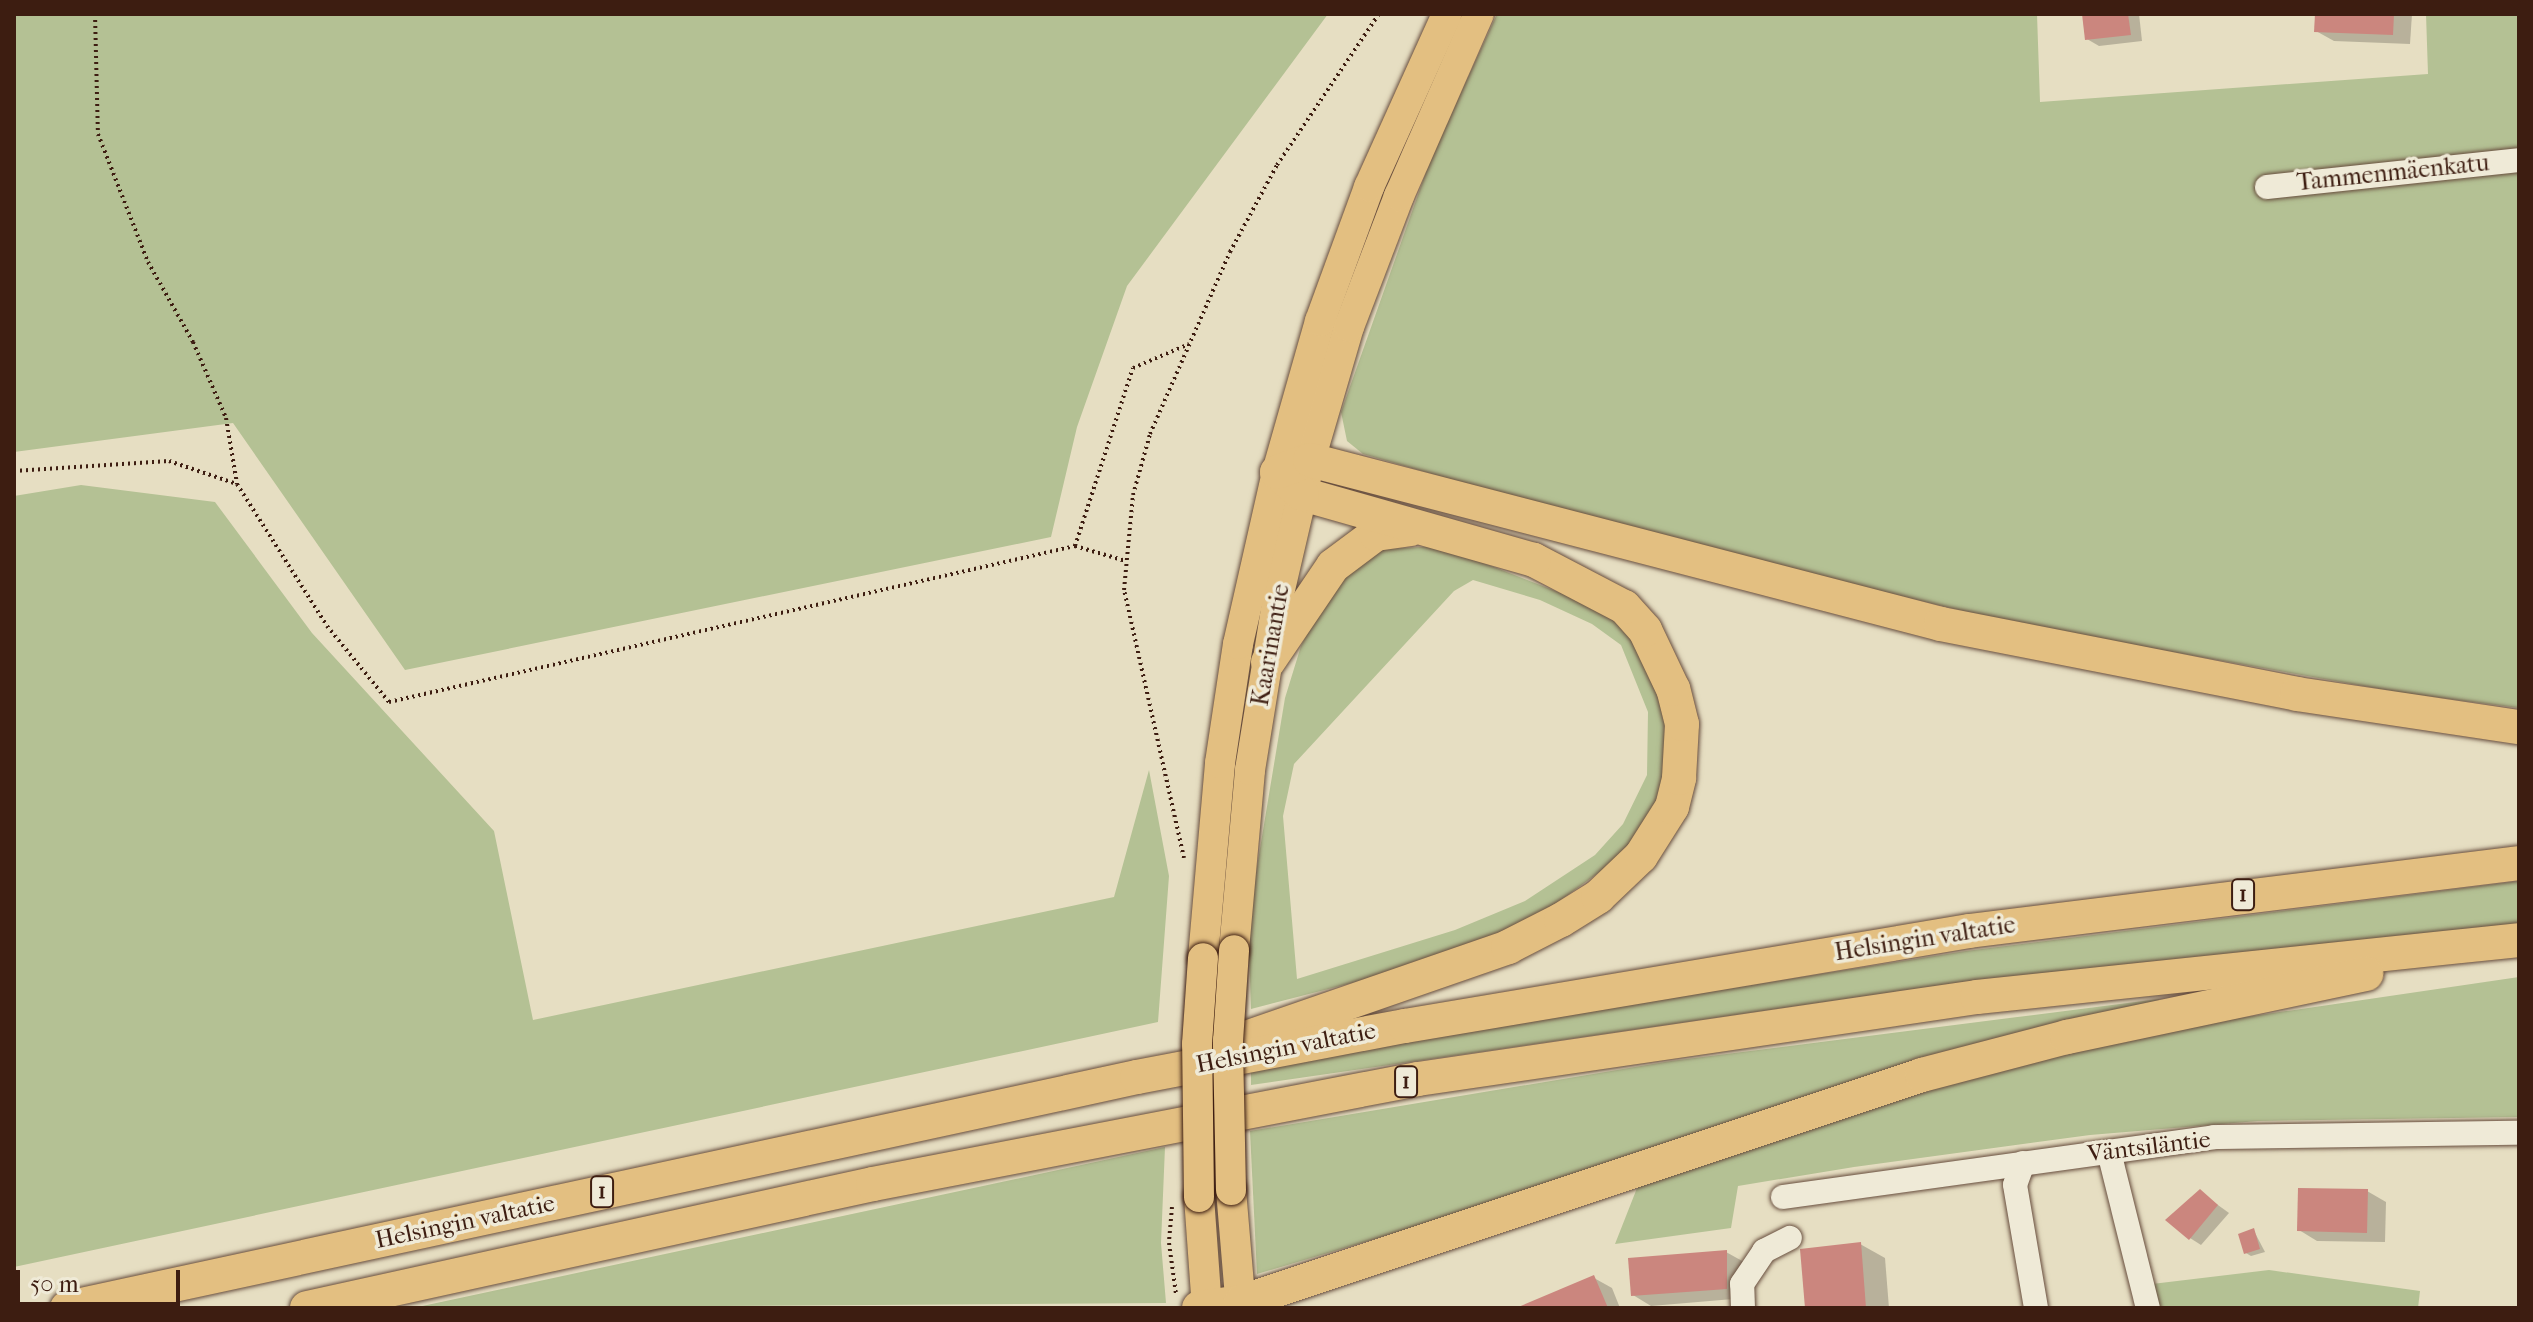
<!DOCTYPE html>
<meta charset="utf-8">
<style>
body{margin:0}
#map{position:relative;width:2533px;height:1322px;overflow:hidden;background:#e6dec2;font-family:"IM FELL French Canon",serif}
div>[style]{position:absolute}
.green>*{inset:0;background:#b4c194}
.shadow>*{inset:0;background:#0003}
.building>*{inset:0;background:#cb867e}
.path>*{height:4px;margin-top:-2px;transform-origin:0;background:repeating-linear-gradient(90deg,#3d1d11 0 2px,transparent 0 6px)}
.roads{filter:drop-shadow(0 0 2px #674d3d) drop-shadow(0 0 2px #674d3d)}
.minor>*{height:24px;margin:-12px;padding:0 12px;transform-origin:12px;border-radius:12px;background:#efead7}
.major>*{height:30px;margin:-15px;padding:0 15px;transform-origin:15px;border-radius:15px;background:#e3bf81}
.highway>*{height:34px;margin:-17px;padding:0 17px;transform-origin:17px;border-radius:17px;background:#e3bf81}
.bridges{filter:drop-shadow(0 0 2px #3d1d11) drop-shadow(0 0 2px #3d1d11)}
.major-bridge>*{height:30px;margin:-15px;padding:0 15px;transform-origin:15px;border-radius:15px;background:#e3bf81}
span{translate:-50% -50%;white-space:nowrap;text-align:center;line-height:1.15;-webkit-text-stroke:7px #efead7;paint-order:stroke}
.shield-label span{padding:2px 6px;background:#efead7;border:2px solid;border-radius:6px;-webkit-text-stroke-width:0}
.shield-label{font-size:22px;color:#3d1d11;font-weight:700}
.street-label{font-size:24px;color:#3d1d11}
.frame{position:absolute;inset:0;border:16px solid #3d1d11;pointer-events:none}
.scale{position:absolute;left:16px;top:1270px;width:164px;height:36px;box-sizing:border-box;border:4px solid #3d1d11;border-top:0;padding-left:10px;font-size:24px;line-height:28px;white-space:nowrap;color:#3d1d11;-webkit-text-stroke:6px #efead7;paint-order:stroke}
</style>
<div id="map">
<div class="green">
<i style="clip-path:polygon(14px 14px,1328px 14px,1127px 286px,1077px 427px,1051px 537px,405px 670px,233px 423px,14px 452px)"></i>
<i style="clip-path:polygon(1497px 14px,2037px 14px,2040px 102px,2428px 74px,2426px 14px,2519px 14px,2519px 708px,2403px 693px,2021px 625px,1627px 530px,1363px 454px,1347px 441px,1341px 412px,1431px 158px)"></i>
<i style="clip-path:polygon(81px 485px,215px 502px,312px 633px,494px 831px,533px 1020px,1114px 897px,1149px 770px,1169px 876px,1158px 1022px,14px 1267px,14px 496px)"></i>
<i style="clip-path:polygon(evenodd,1440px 546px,1594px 606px,1621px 625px,1651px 665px,1670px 745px,1658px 800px,1623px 855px,1547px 910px,1499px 937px,1414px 967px,1251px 1009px,1248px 921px,1285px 698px,1301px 646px,1317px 613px,1358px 562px,1384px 549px,1440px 546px,1473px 580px,1540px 600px,1592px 624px,1621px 645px,1648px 712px,1647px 775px,1623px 824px,1595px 855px,1525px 901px,1455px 930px,1297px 979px,1283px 816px,1294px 764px,1454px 591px,1473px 580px)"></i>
<i style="clip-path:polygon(2519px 881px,2519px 924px,1970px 981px,1251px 1085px,1251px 1069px,1676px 997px,1966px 951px)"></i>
<i style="clip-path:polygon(2519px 977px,2519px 1117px,2258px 1121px,2090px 1135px,1854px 1167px,1738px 1186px,1731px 1228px,1615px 1244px,1639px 1183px,1855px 1111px,2123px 1035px)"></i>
<i style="clip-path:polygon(2159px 999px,2159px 1006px,1257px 1274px,1250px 1131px,1671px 1061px)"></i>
<i style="clip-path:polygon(1165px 1147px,1161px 1243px,1166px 1303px,413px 1308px)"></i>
<i style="clip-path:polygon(2269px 1270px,2420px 1291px,2418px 1308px,2158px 1308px,2152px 1284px)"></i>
</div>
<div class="shadow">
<i style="clip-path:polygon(2084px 14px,2139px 14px,2142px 41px,2099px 46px,2087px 39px)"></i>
<i style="clip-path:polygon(2317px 14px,2412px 14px,2410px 44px,2334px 41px,2316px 31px)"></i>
<i style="clip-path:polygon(2367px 1191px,2386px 1202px,2385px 1242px,2317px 1241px,2299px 1230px)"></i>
<i style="clip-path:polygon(2200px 1192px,2229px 1213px,2201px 1245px,2190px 1238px)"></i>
<i style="clip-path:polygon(2254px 1231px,2265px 1252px,2251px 1256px,2246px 1253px)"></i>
<i style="clip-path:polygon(1860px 1244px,1885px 1258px,1889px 1308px,1808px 1308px)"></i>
<i style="clip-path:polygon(1726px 1252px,1744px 1262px,1745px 1298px,1651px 1306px,1633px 1295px)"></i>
<i style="clip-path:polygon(1594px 1278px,1612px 1288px,1620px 1308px,1532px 1308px)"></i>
</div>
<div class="building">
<i style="clip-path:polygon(2082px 14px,2128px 14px,2131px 35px,2085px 40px)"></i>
<i style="clip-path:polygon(2315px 14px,2394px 14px,2393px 35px,2314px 32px)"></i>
<i style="clip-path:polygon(2298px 1188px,2368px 1189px,2367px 1233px,2297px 1231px)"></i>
<i style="clip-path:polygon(2200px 1189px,2218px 1205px,2189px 1240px,2165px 1220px)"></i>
<i style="clip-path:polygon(2254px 1228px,2260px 1249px,2244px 1254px,2238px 1234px)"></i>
<i style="clip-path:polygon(1861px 1242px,1866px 1308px,1805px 1308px,1800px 1249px)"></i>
<i style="clip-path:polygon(1727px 1250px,1727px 1289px,1631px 1296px,1628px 1258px)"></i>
<i style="clip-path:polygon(1594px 1275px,1608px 1308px,1516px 1308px)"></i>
</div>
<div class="path">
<i style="left:95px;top:14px;width:120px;rotate:88.6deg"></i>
<i style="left:98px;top:134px;width:137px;rotate:68.7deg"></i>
<i style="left:148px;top:262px;width:92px;rotate:60.6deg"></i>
<i style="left:193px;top:342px;width:83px;rotate:66.5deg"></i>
<i style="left:226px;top:418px;width:67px;rotate:80.5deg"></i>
<i style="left:14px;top:471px;width:155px;rotate:-3.7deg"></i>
<i style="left:169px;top:461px;width:72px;rotate:18.7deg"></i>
<i style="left:237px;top:484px;width:168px;rotate:57.6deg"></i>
<i style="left:327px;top:626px;width:98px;rotate:50.8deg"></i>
<i style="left:389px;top:702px;width:704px;rotate:-12.81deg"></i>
<i style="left:1075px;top:546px;width:187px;rotate:-72deg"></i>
<i style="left:1133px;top:368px;width:61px;rotate:-23.2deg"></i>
<i style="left:1075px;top:546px;width:53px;rotate:16.4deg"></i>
<i style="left:1184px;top:858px;width:275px;rotate:-102.6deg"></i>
<i style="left:1124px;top:590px;width:95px;rotate:-84.6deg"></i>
<i style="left:1133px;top:495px;width:63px;rotate:-74.4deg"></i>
<i style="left:1150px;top:434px;width:199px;rotate:-66.3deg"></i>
<i style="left:1230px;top:252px;width:99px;rotate:-61.6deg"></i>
<i style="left:1277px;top:165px;width:182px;rotate:-56deg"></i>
<i style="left:1172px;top:1207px;width:36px;rotate:95deg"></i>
<i style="left:1169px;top:1243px;width:51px;rotate:82.2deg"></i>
</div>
<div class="roads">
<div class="minor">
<i style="left:2267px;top:187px;width:253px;rotate:-6.1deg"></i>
<i style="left:2109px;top:1152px;width:161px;rotate:76deg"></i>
<i style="left:2023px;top:1163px;width:23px;rotate:110deg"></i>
<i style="left:2015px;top:1185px;width:125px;rotate:80.3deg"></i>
<i style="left:1783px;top:1197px;width:435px;rotate:-7.9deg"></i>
<i style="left:2214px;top:1137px;width:305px;rotate:-0.8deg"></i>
<i style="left:1743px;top:1308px;width:24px;rotate:-92deg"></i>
<i style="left:1742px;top:1284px;width:40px;rotate:-56deg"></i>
<i style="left:1764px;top:1251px;width:29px;rotate:-27deg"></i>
</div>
<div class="major">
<i style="left:1234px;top:950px;width:181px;rotate:-84.9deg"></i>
<i style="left:1250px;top:770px;width:174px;rotate:-80.8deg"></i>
<i style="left:1278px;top:598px;width:142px;rotate:-76.9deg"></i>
<i style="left:1310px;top:460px;width:139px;rotate:-73.7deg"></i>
<i style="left:1349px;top:327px;width:140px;rotate:-69.1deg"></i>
<i style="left:1399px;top:196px;width:199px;rotate:-66.3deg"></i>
<i style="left:1203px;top:958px;width:196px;rotate:-85deg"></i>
<i style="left:1220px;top:763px;width:120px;rotate:-81.4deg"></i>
<i style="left:1238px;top:644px;width:176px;rotate:-77.2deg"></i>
<i style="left:1277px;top:472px;width:157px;rotate:-74.1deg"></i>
<i style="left:1320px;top:321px;width:143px;rotate:-69.9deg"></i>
<i style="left:1369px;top:187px;width:190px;rotate:-65.7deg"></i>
<i style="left:1231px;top:1190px;width:118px;rotate:85.2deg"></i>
<i style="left:1199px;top:1197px;width:111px;rotate:85.9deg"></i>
</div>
<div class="highway">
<i style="left:1268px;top:662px;width:116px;rotate:-55.9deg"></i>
<i style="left:1333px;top:566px;width:54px;rotate:-36.7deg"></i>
<i style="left:1376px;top:534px;width:34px;rotate:-8deg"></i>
<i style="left:1243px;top:1039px;width:281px;rotate:-19.1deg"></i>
<i style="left:1508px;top:947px;width:59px;rotate:-27deg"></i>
<i style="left:1561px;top:920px;width:44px;rotate:-31.9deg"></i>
<i style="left:1598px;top:897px;width:59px;rotate:-43.6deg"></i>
<i style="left:1641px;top:856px;width:58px;rotate:-57.7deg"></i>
<i style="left:1672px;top:807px;width:30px;rotate:-76deg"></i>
<i style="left:1679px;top:778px;width:54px;rotate:-86.8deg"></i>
<i style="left:1682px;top:724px;width:36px;rotate:-104deg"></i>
<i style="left:1673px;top:689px;width:65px;rotate:-115.4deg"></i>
<i style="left:1645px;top:630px;width:31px;rotate:-132deg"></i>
<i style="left:1624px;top:607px;width:102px;rotate:-152.4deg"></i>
<i style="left:1534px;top:560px;width:241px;rotate:-164.1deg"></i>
<i style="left:1302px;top:494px;width:33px;rotate:-139deg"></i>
<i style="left:1277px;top:472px;width:35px;rotate:-20deg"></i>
<i style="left:1310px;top:460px;width:652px;rotate:14.57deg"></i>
<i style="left:1941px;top:624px;width:363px;rotate:11.1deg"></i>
<i style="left:2297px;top:694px;width:224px;rotate:8.5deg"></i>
<i style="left:67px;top:1308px;width:1095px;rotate:-12.18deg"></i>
<i style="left:1137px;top:1077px;width:273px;rotate:-10.8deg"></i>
<i style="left:1405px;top:1026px;width:572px;rotate:-9.56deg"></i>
<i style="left:1969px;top:931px;width:554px;rotate:-7.05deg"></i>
<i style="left:307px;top:1308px;width:579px;rotate:-12.36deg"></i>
<i style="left:873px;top:1184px;width:555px;rotate:-10.91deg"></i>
<i style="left:1418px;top:1079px;width:565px;rotate:-8.35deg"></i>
<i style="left:1977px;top:997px;width:545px;rotate:-6deg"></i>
<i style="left:1199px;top:1308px;width:42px;rotate:-8.1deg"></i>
<i style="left:1241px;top:1302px;width:718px;rotate:-18.43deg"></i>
<i style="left:1922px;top:1075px;width:150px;rotate:-14.7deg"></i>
<i style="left:2067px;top:1037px;width:306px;rotate:-11.9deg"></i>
</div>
</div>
<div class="bridges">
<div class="major-bridge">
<i style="left:1231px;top:1190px;width:149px;rotate:-91.2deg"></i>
<i style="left:1228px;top:1041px;width:91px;rotate:-86.2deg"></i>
<i style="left:1199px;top:1197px;width:153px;rotate:-90.7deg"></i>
<i style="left:1197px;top:1044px;width:86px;rotate:-86deg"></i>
</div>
</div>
<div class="shield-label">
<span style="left:2243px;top:895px">1</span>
<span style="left:1406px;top:1082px">1</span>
<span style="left:602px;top:1192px">1</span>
</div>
<div class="street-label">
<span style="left:2393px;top:173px;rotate:-6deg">Tammenmäenkatu</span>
<span style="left:1271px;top:645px;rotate:-80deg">Kaarinantie</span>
<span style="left:1925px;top:939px;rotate:-9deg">Helsingin valtatie</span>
<span style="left:1286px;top:1048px;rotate:-11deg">Helsingin valtatie</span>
<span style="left:2149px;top:1147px;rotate:-7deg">Väntsiläntie</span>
<span style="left:465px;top:1222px;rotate:-12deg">Helsingin valtatie</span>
</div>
<div class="frame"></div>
<div class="scale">50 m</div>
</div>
